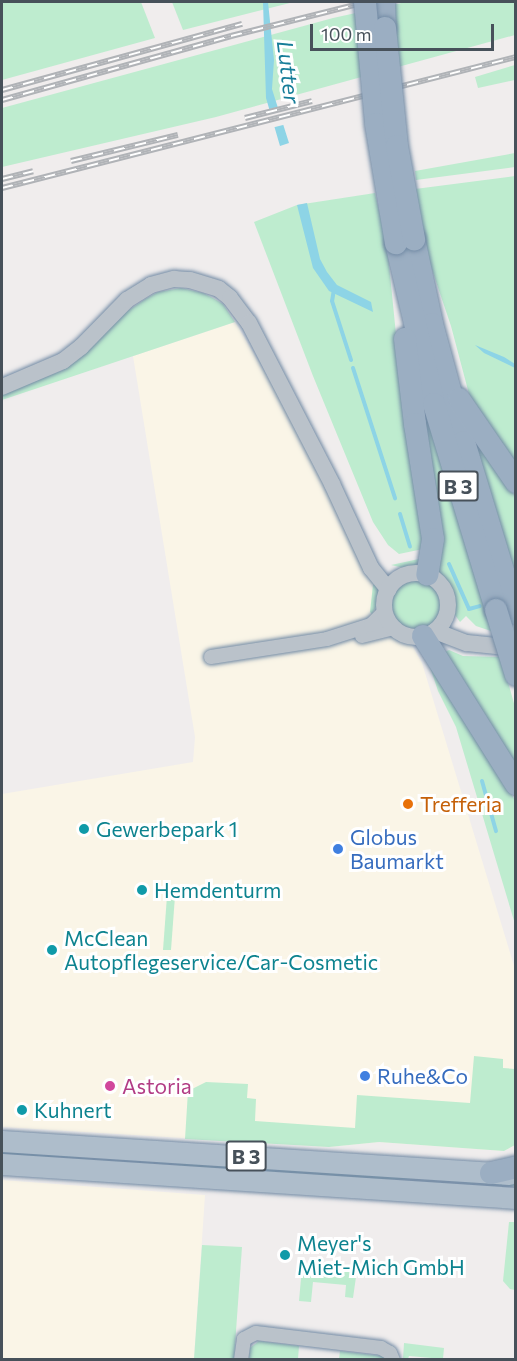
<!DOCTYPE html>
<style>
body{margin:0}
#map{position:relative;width:517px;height:1361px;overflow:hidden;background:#f0eded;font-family:Commissioner,sans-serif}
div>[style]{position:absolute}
.commercial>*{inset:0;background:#faf5e7}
.green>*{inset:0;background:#beeccf}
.round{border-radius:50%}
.water>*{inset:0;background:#8dd4e6}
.pier>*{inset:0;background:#f0eded}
.stream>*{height:4px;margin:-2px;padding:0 2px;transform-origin:2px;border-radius:2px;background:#8dd4e6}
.roads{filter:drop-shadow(0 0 2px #738ba5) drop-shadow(0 0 2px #738ba5)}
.minor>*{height:14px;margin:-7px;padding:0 7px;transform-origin:7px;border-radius:7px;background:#bac2ca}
.tertiary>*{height:16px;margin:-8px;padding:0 8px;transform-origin:8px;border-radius:8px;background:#bac2ca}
.tertiary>.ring{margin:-8px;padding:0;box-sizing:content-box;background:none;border:16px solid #bac2ca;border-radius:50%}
.primary>*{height:21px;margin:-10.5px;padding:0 10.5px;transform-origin:10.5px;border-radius:10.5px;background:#aebdcb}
.trunk>*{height:22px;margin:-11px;padding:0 11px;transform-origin:11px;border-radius:11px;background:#9baec2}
.rail>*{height:6px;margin-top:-3px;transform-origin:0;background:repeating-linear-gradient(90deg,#fff 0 11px,#b0b3b7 0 22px);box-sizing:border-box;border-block:2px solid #b0b3b7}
.bridges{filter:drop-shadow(0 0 2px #738ba5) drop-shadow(0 0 2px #738ba5)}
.trunk-bridge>*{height:22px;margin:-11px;padding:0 11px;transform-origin:11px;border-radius:11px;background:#9baec2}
.dots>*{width:16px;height:16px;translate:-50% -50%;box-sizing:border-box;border:3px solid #fff;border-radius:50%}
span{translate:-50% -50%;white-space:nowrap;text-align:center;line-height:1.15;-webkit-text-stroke:6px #fff;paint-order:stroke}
.shield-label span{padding:2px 4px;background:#fff;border:2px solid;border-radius:4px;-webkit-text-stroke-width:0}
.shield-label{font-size:20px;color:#47515a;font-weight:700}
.food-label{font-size:21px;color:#c56008}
.left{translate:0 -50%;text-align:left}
.culture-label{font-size:21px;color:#0d838f}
.shop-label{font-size:21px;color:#366cbe}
.hotel-label{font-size:21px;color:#b23c85}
.water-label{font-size:22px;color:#157c98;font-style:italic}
.frame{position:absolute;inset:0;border:3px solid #47515a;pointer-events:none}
.scale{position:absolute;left:310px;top:24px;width:184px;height:27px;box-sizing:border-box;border:3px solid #47515a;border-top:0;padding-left:8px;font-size:18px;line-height:21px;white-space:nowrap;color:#47515a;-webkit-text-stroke:4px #fff;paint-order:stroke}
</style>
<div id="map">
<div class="commercial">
<i style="clip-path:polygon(235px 322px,285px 406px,377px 583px,422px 663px,515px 969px,515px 1145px,504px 1151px,379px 1142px,329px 1147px,2px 1127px,2px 794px,193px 762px,195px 737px,133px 356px)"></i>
<i style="clip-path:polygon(2px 1180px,205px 1195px,194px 1359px,2px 1358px)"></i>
</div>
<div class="green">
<i style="clip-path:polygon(2px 2px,141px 2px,155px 38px,2px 80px)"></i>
<i style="clip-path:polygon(172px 2px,294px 2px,183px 30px)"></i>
<i style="clip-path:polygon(406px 2px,515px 2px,515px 35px,216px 117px,2px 167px,2px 108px,333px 18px)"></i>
<i style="clip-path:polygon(515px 65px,515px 80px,478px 88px,475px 77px)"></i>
<i style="clip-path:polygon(515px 153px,515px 167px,416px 180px,415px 171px)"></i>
<i style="clip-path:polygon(515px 176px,515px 470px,469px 394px,451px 326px,426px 252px,415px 189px)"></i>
<i style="clip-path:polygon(375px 193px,387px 244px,405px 425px,423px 537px,423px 549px,399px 554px,388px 545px,373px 522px,313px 376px,254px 222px,297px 205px)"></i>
<i style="clip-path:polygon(181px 288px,203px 293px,213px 298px,223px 304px,235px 322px,2px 400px,2px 394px,63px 370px,94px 345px,120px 316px,147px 298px,158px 292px)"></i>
<i style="clip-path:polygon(417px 373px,494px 632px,476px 626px,466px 616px,460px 622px,455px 615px,450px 590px,434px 573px)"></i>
<i style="clip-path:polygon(472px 433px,515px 496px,515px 574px)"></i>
<i style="clip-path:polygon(419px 559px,420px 563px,408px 569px,391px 565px)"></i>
<i class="round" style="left:392px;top:580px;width:50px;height:50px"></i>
<i style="clip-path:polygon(377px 583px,380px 599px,372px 614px,370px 612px,373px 585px)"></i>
<i style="clip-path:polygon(449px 650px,463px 656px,501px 657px,515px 707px,515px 772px,441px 654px)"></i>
<i style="clip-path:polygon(430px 661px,515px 800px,515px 924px,456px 727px,438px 691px,429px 664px)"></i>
<i style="clip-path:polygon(167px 896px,175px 896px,171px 950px,163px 950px)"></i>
<i style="clip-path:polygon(474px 1056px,503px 1059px,503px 1068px,515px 1069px,515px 1145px,504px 1151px,379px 1142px,329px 1147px,185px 1139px,188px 1091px,206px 1082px,248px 1084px,247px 1098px,256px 1099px,255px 1121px,355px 1128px,357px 1095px,470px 1103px)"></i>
<i style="clip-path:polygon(2px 1147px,91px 1157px,2px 1157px)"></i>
<i style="clip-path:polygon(180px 1159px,515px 1181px,515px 1186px,426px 1179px,355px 1179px,175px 1166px)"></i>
<i style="clip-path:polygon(509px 1222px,515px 1222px,515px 1290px,510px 1289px,503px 1281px)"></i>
<i style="clip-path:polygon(202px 1245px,242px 1247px,234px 1359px,194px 1359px)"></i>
<i style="clip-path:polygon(302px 1267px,357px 1270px,353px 1298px,345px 1297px,346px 1285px,313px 1282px,311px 1302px,299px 1301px)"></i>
<i style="clip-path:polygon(259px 1341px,299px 1346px,298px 1359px,249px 1359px,250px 1348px)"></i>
<i style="clip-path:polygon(404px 1343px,444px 1348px,443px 1359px,409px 1356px,408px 1359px,403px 1359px)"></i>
<i style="clip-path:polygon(340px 1351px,382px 1356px,385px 1359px,339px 1359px)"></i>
</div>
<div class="water">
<i style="clip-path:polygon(263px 2px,268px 2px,274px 60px,272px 89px,289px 143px,280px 146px,266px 98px)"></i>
<i style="clip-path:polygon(307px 203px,320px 259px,327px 272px,337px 285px,371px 302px,373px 312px,329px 291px,313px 268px,297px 205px)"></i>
<i style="clip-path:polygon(475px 345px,504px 357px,515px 364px,515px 368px,484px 353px)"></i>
</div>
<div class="pier">
<i style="clip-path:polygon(282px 106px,287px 124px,271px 128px,266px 110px)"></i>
</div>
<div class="stream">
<i style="left:334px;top:289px;width:12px;rotate:99deg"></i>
<i style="left:332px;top:301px;width:62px;rotate:72.1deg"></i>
<i style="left:353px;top:368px;width:137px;rotate:72.1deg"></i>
<i style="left:400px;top:514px;width:34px;rotate:73deg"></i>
<i style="left:449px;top:564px;width:49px;rotate:66deg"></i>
<i style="left:469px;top:609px;width:11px;rotate:-15deg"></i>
<i style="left:482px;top:781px;width:52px;rotate:74.4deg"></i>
</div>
<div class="roads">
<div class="minor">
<i style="left:362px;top:636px;width:34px;rotate:-14deg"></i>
<i style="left:211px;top:657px;width:117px;rotate:-8.8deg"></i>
<i style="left:327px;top:639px;width:46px;rotate:-17.7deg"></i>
<i style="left:371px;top:625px;width:20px;rotate:-45deg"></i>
<i style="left:241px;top:1360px;width:21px;rotate:-82deg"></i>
<i style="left:244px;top:1339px;width:13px;rotate:-27deg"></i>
<i style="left:256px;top:1333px;width:126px;rotate:6.8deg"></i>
<i style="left:381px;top:1348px;width:10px;rotate:29deg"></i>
<i style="left:390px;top:1353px;width:8px;rotate:67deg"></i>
</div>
<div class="tertiary">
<i style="left:2px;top:387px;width:66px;rotate:-23.1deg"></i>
<i style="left:63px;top:361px;width:23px;rotate:-38deg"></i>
<i style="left:81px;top:347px;width:66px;rotate:-45.6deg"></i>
<i style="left:127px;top:300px;width:28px;rotate:-32deg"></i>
<i style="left:151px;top:285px;width:24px;rotate:-15deg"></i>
<i style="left:174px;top:279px;width:16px;rotate:4deg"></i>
<i style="left:190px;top:280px;width:30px;rotate:17deg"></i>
<i style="left:219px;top:289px;width:14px;rotate:39deg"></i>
<i style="left:230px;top:298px;width:31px;rotate:53deg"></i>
<i style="left:249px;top:323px;width:181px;rotate:62.7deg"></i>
<i style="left:332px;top:484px;width:93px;rotate:65.1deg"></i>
<i style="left:371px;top:568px;width:28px;rotate:51deg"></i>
<i class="ring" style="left:384px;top:573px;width:48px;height:48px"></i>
<i style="left:435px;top:631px;width:34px;rotate:21deg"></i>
<i style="left:467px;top:643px;width:49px;rotate:5.8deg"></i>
</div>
<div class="primary">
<i style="left:2px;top:1141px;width:508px;rotate:3.72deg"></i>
<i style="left:2px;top:1164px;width:515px;rotate:3.78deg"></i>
</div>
<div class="trunk">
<i style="left:384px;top:2px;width:26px;rotate:88deg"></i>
<i style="left:414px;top:239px;width:87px;rotate:78deg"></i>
<i style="left:432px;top:324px;width:122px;rotate:74.8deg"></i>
<i style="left:464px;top:442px;width:179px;rotate:73.1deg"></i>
<i style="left:396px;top:243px;width:165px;rotate:76.7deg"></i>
<i style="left:434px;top:404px;width:215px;rotate:73.2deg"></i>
<i style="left:405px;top:339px;width:86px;rotate:83.3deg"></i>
<i style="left:415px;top:424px;width:116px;rotate:81.1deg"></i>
<i style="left:433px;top:539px;width:36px;rotate:99deg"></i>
<i style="left:459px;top:399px;width:101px;rotate:55.5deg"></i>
<i style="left:423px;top:636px;width:175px;rotate:57.9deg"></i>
<i style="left:491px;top:1173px;width:26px;rotate:-13deg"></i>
</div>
</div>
<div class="rail">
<i style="left:2px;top:90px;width:249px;rotate:-15.4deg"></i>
<i style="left:2px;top:100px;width:238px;rotate:-15.6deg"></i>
<i style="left:231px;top:36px;width:139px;rotate:-14.1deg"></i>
<i style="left:245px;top:118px;width:69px;rotate:-14.2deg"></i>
<i style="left:71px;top:161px;width:110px;rotate:-13.7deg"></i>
<i style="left:2px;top:179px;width:32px;rotate:-14deg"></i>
<i style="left:2px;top:188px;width:530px;rotate:-14.3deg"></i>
</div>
<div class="bridges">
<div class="trunk-bridge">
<i style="left:365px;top:2px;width:122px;rotate:84.8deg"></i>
<i style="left:376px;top:124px;width:121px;rotate:80.5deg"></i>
<i style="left:385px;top:28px;width:119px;rotate:84.2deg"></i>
<i style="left:397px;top:146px;width:95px;rotate:79.6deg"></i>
<i style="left:496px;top:610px;width:68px;rotate:72.9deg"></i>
</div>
</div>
<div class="dots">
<i style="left:408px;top:804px;background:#e8710a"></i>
<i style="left:84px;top:829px;background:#0f9aa8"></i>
<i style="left:338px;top:849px;background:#3f7fe0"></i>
<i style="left:142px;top:890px;background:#0f9aa8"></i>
<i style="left:52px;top:950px;background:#0f9aa8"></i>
<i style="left:365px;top:1076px;background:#3f7fe0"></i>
<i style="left:110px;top:1086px;background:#d1479c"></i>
<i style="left:22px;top:1110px;background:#0f9aa8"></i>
<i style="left:285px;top:1255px;background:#0f9aa8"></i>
</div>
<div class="shield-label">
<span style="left:458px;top:486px">B 3</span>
<span style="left:246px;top:1156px">B 3</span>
</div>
<div class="food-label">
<span class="left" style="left:420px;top:804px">Trefferia</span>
</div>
<div class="culture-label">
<span class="left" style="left:96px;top:829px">Gewerbepark 1</span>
<span class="left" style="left:154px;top:890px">Hemdenturm</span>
<span class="left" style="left:64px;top:950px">McClean<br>Autopflegeservice/Car-Cosmetic</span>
<span class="left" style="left:34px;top:1110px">Kuhnert</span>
<span class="left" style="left:297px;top:1255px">Meyer's<br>Miet-Mich GmbH</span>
</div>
<div class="shop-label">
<span class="left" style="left:350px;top:849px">Globus<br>Baumarkt</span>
<span class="left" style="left:377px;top:1076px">Ruhe&amp;Co</span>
</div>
<div class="hotel-label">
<span class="left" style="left:122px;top:1086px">Astoria</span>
</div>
<div class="water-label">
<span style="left:289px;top:72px;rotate:83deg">Lutter</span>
</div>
<div class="frame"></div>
<div class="scale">100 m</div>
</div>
